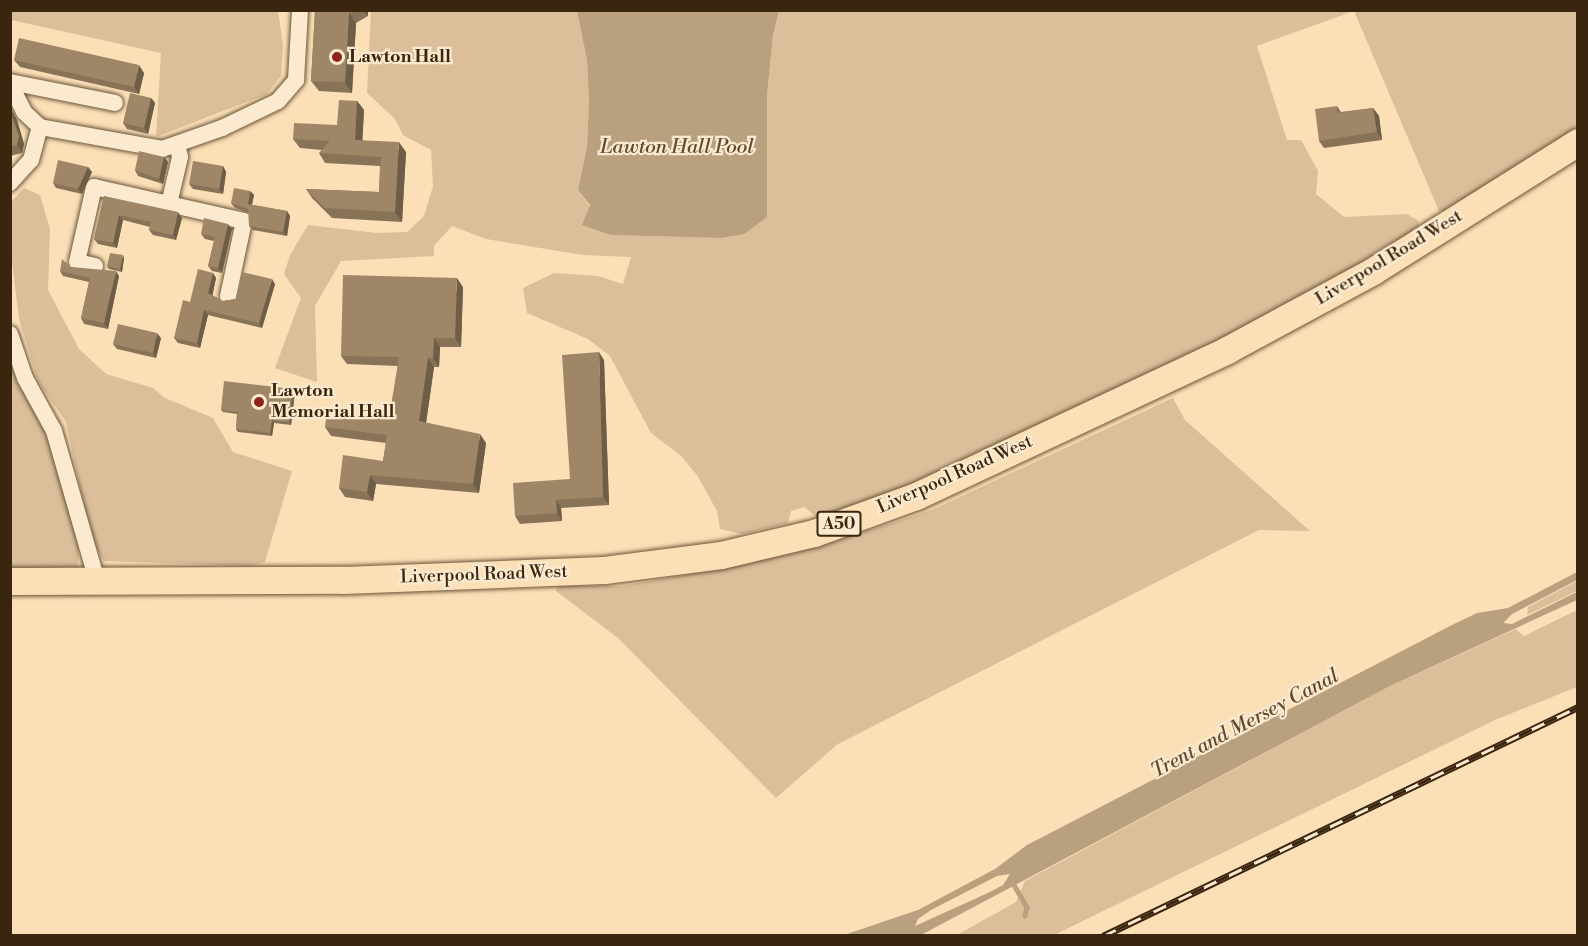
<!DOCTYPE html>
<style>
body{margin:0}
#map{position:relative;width:1588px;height:946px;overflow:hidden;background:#fbdfb7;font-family:"Libre Bodoni",serif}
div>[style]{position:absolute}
.green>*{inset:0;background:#dabf9a}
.water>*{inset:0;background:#b9a07e}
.stream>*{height:4.5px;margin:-2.25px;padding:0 2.25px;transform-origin:2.25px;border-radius:2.25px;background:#b9a07e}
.roads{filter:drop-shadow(0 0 2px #6a5438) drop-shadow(0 0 2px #6a5438)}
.street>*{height:16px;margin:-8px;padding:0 8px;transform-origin:8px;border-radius:8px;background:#fcead0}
.primary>*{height:27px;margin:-13.5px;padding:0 13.5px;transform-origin:13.5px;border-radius:13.5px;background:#fbdfb7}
.rail>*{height:7px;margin-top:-3.5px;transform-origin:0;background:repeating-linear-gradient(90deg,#fcead0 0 14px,#3a250e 0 28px);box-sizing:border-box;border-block:2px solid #3a250e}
.wall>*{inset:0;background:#887358}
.shaded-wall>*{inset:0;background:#6f5e47}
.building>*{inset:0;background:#9e8666}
.dots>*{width:16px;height:16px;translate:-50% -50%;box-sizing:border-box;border:3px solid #fcead0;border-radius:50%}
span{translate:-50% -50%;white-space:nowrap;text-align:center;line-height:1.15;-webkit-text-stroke:4.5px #fcead0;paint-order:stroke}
.shield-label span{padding:2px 4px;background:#fcead0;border:2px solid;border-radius:4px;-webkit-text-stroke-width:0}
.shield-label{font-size:16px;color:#3a250e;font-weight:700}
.poi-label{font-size:18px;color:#3a250e;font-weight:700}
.left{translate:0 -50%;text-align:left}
.street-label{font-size:18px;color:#3a250e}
.water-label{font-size:20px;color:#604a30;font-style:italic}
.frame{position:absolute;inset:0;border:12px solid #3a250e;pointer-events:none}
</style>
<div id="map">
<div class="green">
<i style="clip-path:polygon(11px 10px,278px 11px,283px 45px,281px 76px,267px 94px,156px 137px,161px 53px,11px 20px)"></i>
<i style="clip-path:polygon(371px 11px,577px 11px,587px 60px,589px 101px,587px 147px,578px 190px,611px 235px,721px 238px,767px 217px,767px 96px,773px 35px,779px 11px,1577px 11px,1577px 132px,1453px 212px,1439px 211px,1354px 11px,1257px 46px,1287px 140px,1301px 140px,1318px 171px,1316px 194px,1344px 217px,1407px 214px,1419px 221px,1418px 233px,1241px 332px,926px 481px,819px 519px,804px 507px,791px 511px,788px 523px,742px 534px,720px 529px,717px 511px,697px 475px,681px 456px,651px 433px,610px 356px,588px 339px,527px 313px,523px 288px,554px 273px,598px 276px,623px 284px,631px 257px,583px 255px,486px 239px,452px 226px,434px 246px,434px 256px,341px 261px,315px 306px,317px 382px,275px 368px,301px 298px,284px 274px,290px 255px,308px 225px,377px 233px,407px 232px,424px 216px,433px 186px,431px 150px,403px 135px,395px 119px,367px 93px)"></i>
<i style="clip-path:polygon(24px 188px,40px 195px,50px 229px,48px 290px,79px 349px,106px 374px,153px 388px,165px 398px,213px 418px,233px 452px,292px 471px,265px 562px,250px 566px,104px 561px,91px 539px,66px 422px,38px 381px,19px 319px,11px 254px,10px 203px)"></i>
<i style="clip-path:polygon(10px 357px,17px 382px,40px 415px,52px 449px,79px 539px,78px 568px,11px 571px)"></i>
<i style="clip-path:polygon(1173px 398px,1185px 420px,1310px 531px,1259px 530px,838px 744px,776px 798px,618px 638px,556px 591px,558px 586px,621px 586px,715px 570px,814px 548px,932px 510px)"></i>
<i style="clip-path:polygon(1577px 581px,1577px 591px,1527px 615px,1528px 607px)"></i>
<i style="clip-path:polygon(1577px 610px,1577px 687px,1497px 719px,1054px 935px,955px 936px,1016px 902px,1025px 881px,1390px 686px,1516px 629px,1524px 636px)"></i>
</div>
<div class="water">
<i style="clip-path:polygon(577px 11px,779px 11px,773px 35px,767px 96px,767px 217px,744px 234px,721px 238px,611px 235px,582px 225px,590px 205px,578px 190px,587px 147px,589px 101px,587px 60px)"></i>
<i style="clip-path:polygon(evenodd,1577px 572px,1577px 580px,1512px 614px,1503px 623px,1512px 624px,1577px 592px,1577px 600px,1390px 686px,921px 935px,844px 935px,918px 910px,995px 869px,1027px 845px,1452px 625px,1477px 613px,1508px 608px,1577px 572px,1010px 874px,1003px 885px,990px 892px,915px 926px,918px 919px,931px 910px,997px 876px,1010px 874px)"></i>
</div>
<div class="stream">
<i style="left:1013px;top:883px;width:28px;rotate:60deg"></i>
<i style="left:1027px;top:907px;width:9px;rotate:103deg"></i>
</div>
<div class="roads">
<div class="street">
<i style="left:10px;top:82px;width:107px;rotate:11.3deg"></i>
<i style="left:10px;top:84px;width:31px;rotate:63deg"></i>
<i style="left:24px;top:112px;width:22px;rotate:43deg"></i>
<i style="left:40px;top:127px;width:124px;rotate:10.2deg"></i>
<i style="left:162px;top:149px;width:64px;rotate:-19.3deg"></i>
<i style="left:222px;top:128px;width:62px;rotate:-25.7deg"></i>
<i style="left:278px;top:101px;width:28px;rotate:-49deg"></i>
<i style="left:296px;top:80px;width:70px;rotate:-86.7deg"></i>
<i style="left:10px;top:183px;width:31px;rotate:-48deg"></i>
<i style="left:31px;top:160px;width:34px;rotate:-75deg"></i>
<i style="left:169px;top:204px;width:48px;rotate:-76.8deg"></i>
<i style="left:180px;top:157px;width:13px;rotate:-103deg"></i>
<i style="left:95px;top:266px;width:18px;rotate:-167deg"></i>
<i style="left:77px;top:262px;width:77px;rotate:-77.2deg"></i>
<i style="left:94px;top:187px;width:154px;rotate:12.8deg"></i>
<i style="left:244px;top:221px;width:77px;rotate:102deg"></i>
<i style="left:10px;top:334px;width:46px;rotate:71.2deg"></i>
<i style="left:25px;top:378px;width:60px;rotate:61.3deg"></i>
<i style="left:54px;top:431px;width:156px;rotate:74deg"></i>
</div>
<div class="primary">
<i style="left:10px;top:581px;width:333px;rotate:-0.2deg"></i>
<i style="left:343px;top:580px;width:261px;rotate:-2.2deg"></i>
<i style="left:604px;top:570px;width:118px;rotate:-7.3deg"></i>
<i style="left:721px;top:555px;width:96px;rotate:-13.3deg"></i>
<i style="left:814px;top:533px;width:109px;rotate:-19.9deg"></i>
<i style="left:916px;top:496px;width:344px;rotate:-25.1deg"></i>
<i style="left:1227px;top:350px;width:166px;rotate:-28.4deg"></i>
<i style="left:1373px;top:271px;width:242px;rotate:-32.2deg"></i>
</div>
</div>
<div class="rail">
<i style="left:1103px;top:936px;width:527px;rotate:-25.74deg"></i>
</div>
<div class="wall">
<i style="clip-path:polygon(315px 10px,368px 10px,368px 16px,356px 23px,352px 93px,319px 91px,311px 81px)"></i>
<i style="clip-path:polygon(14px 60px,144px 73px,139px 94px,20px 67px)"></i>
<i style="clip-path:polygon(151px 98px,155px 103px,148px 134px,127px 129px,123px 123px)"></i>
<i style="clip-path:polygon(357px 101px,364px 110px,362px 140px,406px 152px,402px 222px,332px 218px,312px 198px,306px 189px,379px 192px,380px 166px,325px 163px,319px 153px,322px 150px,300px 148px,293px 139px,337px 125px)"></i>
<i style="clip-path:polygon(1337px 106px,1341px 112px,1373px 108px,1379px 116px,1382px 140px,1324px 148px,1319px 141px)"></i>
<i style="clip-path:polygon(10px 107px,17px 120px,24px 144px,22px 153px,10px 156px)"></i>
<i style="clip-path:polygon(164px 157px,168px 162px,163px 184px,138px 176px,135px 170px)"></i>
<i style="clip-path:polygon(223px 166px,226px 172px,223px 194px,193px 189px,189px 184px)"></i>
<i style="clip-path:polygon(88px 167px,92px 172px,82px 194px,56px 188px,53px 183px)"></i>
<i style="clip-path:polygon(250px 191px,254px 195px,252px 205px,287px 211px,290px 216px,287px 236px,253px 230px,249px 226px,249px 213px,235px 208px,231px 203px)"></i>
<i style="clip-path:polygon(104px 196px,182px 218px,176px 240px,153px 235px,149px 230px,150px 227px,123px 220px,117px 248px,98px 244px,94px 239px)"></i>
<i style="clip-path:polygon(232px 229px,222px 273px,212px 271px,208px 266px,214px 241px,205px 239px,201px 234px)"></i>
<i style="clip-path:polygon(124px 258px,122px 272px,109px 269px,107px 266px)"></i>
<i style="clip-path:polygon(71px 267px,119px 276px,108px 329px,84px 324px,81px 318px,89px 282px,63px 276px,60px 271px)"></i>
<i style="clip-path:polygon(213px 273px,216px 278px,212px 295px,223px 301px,236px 299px,275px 284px,262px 328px,208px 315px,200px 348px,178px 343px,174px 338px,190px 302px)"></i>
<i style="clip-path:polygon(463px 287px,461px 347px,440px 347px,439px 367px,434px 367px,426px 423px,486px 443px,479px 493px,376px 484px,373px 501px,345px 497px,339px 488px,383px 461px,386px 443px,331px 436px,325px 427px,389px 419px,398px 366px,347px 364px,341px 356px)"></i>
<i style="clip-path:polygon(161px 338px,156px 358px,117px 349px,113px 344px)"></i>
<i style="clip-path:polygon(604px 360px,609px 505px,561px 508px,562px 521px,520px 524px,515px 516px,570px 479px)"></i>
<i style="clip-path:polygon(293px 389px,295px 391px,291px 425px,274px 423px,272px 436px,238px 432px,236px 429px,237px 414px,223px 412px,221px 410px)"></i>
</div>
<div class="shaded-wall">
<i style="clip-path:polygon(364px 10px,368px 10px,368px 16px)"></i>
<i style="clip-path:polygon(349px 13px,356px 23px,352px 93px,345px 82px)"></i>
<i style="clip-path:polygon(139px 65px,144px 73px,139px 94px,134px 87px)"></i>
<i style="clip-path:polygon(151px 98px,155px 103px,148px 134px,144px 128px)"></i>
<i style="clip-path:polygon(357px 101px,364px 110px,362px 149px,355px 140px)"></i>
<i style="clip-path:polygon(10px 107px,17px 120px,24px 144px,22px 153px,17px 145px)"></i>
<i style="clip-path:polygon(1373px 108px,1379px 116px,1382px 140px,1377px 132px)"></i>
<i style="clip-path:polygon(399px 142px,406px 152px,402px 222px,395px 212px)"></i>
<i style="clip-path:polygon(164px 157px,168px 162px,163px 184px,159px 179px)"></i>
<i style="clip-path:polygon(223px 166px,226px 172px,223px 194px,219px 189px)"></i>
<i style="clip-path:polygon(88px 167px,92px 172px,82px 194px,78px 189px)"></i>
<i style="clip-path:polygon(250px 191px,254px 195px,251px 209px,248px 204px)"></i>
<i style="clip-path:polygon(287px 211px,290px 216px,287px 236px,283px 232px)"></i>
<i style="clip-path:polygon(178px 212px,182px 218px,176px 240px,173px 235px)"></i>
<i style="clip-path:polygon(119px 215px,123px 220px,117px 248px,113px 243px)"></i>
<i style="clip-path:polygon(228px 224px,232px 229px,222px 273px,218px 268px)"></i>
<i style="clip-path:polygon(123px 255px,124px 258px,122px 272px,120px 269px)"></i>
<i style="clip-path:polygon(116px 271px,119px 276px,108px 329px,104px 323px)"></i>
<i style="clip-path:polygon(213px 273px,216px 278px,212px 298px,208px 293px)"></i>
<i style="clip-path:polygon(457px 278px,463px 287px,461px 347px,455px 338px)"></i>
<i style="clip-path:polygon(272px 279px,275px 284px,262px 328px,259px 323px)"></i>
<i style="clip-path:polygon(204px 310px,208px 315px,200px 348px,197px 343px)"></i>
<i style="clip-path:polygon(157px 333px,161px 338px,156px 358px,153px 353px)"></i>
<i style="clip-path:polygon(434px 338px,440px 347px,439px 367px,433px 358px)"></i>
<i style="clip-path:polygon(599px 352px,604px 360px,609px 505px,603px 497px)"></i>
<i style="clip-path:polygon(428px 358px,434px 367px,425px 430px,419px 421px)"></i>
<i style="clip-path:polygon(293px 389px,295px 391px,291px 425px,289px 422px)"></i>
<i style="clip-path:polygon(272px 420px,274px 423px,272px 436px,270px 433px)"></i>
<i style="clip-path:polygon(480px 434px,486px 443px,479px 493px,473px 484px)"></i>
<i style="clip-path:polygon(370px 475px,376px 484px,373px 501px,367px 492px)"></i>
<i style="clip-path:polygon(556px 500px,561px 508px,562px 521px,557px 513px)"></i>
</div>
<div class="building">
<i style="clip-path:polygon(315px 10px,353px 10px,349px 13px,345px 82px,311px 81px)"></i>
<i style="clip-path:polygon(19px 38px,139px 65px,134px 87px,14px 60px)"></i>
<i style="clip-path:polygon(130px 93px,151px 98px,144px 128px,123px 123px)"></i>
<i style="clip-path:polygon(339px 100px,357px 101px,355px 140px,399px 142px,395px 212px,325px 208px,306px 189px,379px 192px,381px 157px,319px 153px,330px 141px,293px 139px,294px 123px,337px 125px)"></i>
<i style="clip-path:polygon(1337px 106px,1337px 113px,1373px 108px,1377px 132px,1319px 141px,1315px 109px)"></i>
<i style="clip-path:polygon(10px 110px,19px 136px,17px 145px,10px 147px)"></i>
<i style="clip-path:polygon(139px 151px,164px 157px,159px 179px,135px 170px)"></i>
<i style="clip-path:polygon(58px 160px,88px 167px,78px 189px,53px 183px)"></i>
<i style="clip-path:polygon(193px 161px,223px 166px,219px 189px,189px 184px)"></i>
<i style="clip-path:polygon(234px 188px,250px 191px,248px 204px,287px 211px,283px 232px,249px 226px,248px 209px,231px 203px)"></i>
<i style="clip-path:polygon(104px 196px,178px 212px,173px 235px,149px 230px,151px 222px,119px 215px,113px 243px,94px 239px)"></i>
<i style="clip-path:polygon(204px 218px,228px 224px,218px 268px,208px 266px,215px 237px,201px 234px)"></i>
<i style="clip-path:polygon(110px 253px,123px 255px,120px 269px,107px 266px)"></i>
<i style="clip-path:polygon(62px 259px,71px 267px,116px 271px,104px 323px,81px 318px,90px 278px,60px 271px)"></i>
<i style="clip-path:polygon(198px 269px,213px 273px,208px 293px,223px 301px,236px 299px,242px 272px,272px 279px,259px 323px,204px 310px,197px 343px,174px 338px,183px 300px,190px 302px)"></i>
<i style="clip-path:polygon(343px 275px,457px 278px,455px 338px,434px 338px,433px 358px,428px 358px,419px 421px,480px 434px,473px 484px,370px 475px,367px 492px,339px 488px,343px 455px,383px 461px,387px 435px,325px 427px,327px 411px,389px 419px,399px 357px,341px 356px)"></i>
<i style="clip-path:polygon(118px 324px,157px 333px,153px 353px,113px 344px)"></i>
<i style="clip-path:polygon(599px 352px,603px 497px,556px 500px,557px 513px,515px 516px,513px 483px,570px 479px,562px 355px)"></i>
<i style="clip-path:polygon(224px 381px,293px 389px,289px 422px,272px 420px,270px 433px,236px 429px,238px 412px,221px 410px)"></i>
</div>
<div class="dots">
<i style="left:337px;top:57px;background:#8f2418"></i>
<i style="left:259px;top:402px;background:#8f2418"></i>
</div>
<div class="shield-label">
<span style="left:839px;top:524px">A50</span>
</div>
<div class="poi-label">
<span class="left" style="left:349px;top:57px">Lawton Hall</span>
<span class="left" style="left:271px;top:402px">Lawton<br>Memorial Hall</span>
</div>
<div class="street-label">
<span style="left:1389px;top:258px;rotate:-31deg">Liverpool Road West</span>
<span style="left:955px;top:475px;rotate:-24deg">Liverpool Road West</span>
<span style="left:484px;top:575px;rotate:-2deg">Liverpool Road West</span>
</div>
<div class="water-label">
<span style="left:677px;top:147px">Lawton Hall Pool</span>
<span style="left:1245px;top:724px;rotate:-28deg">Trent and Mersey Canal</span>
</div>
<div class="frame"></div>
</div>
